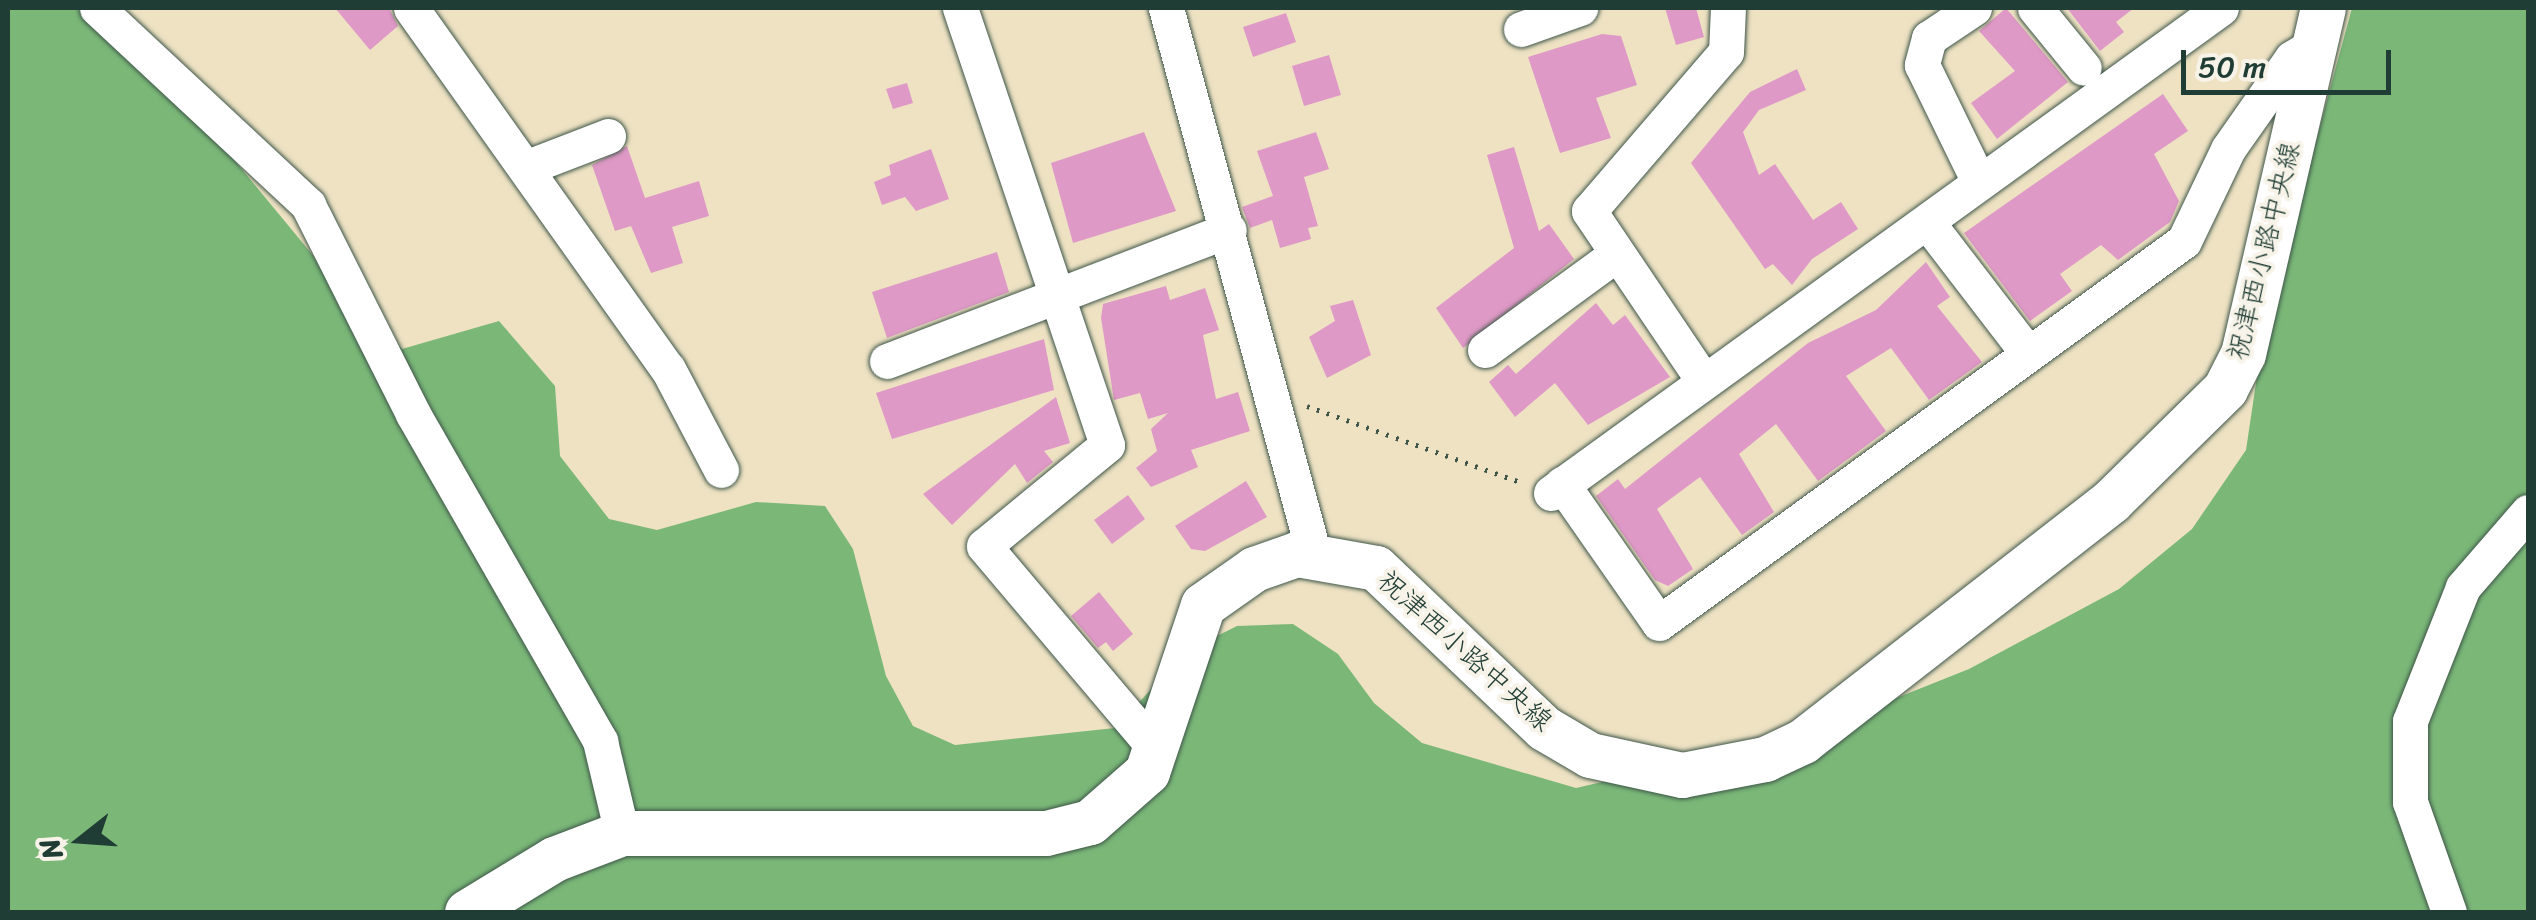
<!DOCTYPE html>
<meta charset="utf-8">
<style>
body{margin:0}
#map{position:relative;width:2536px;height:920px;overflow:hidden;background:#eee2c3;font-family:Sriracha,"Klee One",sans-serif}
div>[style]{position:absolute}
.forest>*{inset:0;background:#7bb878}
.building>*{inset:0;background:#df99c6}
.path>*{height:5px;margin-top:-2.5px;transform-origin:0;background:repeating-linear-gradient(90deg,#3e5649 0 2.5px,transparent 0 10.5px)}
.roads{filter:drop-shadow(0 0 2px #3e5649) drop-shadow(0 0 2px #3e5649)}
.minor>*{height:35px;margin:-17.5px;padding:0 17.5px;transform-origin:17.5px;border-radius:17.5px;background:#fff}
.major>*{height:45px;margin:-22.5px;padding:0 22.5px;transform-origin:22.5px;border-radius:22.5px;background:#fff}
span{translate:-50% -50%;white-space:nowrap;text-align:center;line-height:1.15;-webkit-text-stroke:8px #f7f3e8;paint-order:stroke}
.street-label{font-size:28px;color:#1f3d34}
.frame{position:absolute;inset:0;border:10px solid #1f3d34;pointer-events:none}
.north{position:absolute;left:30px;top:790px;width:100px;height:100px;-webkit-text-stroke:8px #f7f3e8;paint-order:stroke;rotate:253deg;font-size:28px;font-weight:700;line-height:40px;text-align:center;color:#1f3d34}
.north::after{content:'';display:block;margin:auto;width:35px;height:45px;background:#1f3d34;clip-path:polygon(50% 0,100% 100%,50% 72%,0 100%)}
.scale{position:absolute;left:2181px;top:50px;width:210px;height:45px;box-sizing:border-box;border:5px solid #1f3d34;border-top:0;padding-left:12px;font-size:30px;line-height:35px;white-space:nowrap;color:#1f3d34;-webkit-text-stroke:8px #f7f3e8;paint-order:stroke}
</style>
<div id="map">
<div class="forest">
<i style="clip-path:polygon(8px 8px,80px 8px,136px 41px,344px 293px,402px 349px,499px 321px,555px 386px,560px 456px,609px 519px,657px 530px,756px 502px,825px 506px,853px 549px,886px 676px,913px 726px,955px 745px,1115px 728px,1187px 651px,1237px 626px,1293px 624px,1338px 654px,1374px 703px,1422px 743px,1576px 788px,1801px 736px,1969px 669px,2119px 589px,2192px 529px,2246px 450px,2263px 336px,2352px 8px,2528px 8px,2528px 912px,8px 912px)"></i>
</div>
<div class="building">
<i style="clip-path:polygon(335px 8px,389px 8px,398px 26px,370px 50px)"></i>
<i style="clip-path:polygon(1665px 8px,1696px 8px,1704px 37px,1676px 45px)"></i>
<i style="clip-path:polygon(2006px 8px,2068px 82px,1997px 139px,1971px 103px,2015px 71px,1979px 31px)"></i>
<i style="clip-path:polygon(2067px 8px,2134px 8px,2116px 22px,2124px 32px,2100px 51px)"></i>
<i style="clip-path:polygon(1286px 13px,1296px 42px,1253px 57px,1243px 27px)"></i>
<i style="clip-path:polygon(1602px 34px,1621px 36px,1637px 85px,1596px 98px,1611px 138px,1560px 153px,1528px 57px)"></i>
<i style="clip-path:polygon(1329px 55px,1341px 95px,1304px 106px,1292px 66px)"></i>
<i style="clip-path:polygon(1797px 69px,1806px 90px,1759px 110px,1743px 132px,1759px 175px,1775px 164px,1813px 220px,1841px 202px,1858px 229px,1812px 259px,1792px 285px,1773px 264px,1765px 269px,1691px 163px,1750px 92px)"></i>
<i style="clip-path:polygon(907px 83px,913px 103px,893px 109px,886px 89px)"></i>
<i style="clip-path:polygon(2163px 94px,2188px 131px,2154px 154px,2179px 201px,2170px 222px,2118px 260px,2101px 245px,2060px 274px,2072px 291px,2030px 321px,1964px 233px)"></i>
<i style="clip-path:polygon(1144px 132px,1176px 211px,1073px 243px,1051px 163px)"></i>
<i style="clip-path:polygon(1316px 132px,1329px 169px,1304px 177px,1318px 226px,1308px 228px,1311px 239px,1280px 248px,1272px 220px,1250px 228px,1242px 207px,1273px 196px,1257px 151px)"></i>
<i style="clip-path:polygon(627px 146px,645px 198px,699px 181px,709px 216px,672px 227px,683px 263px,651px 273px,631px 226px,615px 231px,592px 165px)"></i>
<i style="clip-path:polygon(1514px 147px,1539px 231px,1549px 224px,1574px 259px,1463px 348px,1436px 308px,1514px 248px,1487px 155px)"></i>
<i style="clip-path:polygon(931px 149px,949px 199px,916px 211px,905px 197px,882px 205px,874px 182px,891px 175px,889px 165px)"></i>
<i style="clip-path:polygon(997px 252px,1009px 292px,887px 338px,872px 292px)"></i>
<i style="clip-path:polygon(1926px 262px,1950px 297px,1937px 306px,1982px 362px,1929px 400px,1891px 348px,1846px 376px,1886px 431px,1818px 481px,1776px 424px,1739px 454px,1774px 512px,1742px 535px,1700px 477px,1657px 509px,1693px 569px,1668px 586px,1655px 580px,1596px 496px,1618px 479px,1625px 489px,1808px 343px,1876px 310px)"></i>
<i style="clip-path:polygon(1166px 286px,1170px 300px,1205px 288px,1219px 330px,1203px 335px,1216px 399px,1238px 392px,1250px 431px,1191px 450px,1198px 467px,1151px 487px,1136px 468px,1157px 451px,1151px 429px,1168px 413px,1148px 419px,1140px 393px,1114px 400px,1101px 318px,1103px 304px)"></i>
<i style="clip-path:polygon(1353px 300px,1371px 355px,1327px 378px,1309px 337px,1335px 321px,1330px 306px)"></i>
<i style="clip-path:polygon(1596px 303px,1613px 325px,1625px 315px,1670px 377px,1588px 425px,1555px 383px,1515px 417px,1489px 382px,1508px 365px,1516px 374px)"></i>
<i style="clip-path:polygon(1044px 339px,1054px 390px,892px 439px,876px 393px)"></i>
<i style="clip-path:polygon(1056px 397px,1070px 443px,1044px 451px,1053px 462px,1027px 483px,1015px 464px,952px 525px,923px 494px)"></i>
<i style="clip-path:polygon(1246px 481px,1267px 517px,1205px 551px,1191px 549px,1175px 526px)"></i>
<i style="clip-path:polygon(1128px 495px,1145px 519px,1112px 544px,1094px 520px)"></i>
<i style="clip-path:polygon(1099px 592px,1133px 634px,1113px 651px,1106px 642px,1098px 648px,1071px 616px)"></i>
</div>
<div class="path">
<i style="left:1307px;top:406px;width:229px;rotate:19.6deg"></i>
</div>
<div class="roads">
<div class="minor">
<i style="left:97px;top:8px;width:289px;rotate:43deg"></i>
<i style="left:308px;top:205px;width:234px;rotate:63.3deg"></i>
<i style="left:413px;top:414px;width:377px;rotate:60.2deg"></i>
<i style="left:600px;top:741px;width:95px;rotate:76.6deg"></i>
<i style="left:411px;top:8px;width:443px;rotate:54.6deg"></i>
<i style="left:668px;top:369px;width:114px;rotate:62.3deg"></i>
<i style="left:960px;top:8px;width:461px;rotate:71.4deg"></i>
<i style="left:1107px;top:445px;width:159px;rotate:140.6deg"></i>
<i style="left:984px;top:546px;width:268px;rotate:49.8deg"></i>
<i style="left:1166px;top:8px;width:567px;rotate:74.86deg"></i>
<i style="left:1974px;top:8px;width:54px;rotate:146.3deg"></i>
<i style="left:1929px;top:38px;width:28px;rotate:105deg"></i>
<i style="left:1922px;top:65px;width:130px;rotate:64deg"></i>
<i style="left:2035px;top:8px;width:77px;rotate:50.8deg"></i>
<i style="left:1521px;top:29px;width:63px;rotate:-19.6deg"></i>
<i style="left:525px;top:168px;width:89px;rotate:-21.1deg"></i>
<i style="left:1927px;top:222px;width:163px;rotate:52.5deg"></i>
<i style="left:1485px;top:350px;width:160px;rotate:-36.1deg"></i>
<i style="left:887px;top:361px;width:366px;rotate:-21deg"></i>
<i style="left:1703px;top:380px;width:204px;rotate:-124deg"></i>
<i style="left:1589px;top:211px;width:210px;rotate:-49.3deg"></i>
<i style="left:1726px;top:52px;width:44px;rotate:-87.4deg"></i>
<i style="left:1562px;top:484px;width:169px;rotate:55.1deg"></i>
<i style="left:1659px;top:623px;width:649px;rotate:-36.04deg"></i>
<i style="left:2184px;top:241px;width:102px;rotate:-64.4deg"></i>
<i style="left:2228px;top:149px;width:111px;rotate:-54.9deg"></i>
<i style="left:2292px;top:58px;width:27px;rotate:-31deg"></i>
<i style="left:1551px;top:493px;width:827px;rotate:-35.9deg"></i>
<i style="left:2449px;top:912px;width:117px;rotate:-109.5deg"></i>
<i style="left:2410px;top:802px;width:81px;rotate:-90deg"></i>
<i style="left:2410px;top:721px;width:144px;rotate:-68.4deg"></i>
<i style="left:2463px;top:587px;width:99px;rotate:-49.1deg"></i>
</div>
<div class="major">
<i style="left:467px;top:912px;width:102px;rotate:-31.3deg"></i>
<i style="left:554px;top:859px;width:73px;rotate:-20.9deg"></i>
<i style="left:622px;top:833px;width:424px"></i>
<i style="left:1046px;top:833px;width:45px;rotate:-14deg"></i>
<i style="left:1090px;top:822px;width:76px;rotate:-41.3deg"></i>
<i style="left:1147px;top:772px;width:176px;rotate:-71.5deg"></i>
<i style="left:1203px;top:605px;width:62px;rotate:-35.2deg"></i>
<i style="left:1254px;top:569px;width:46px;rotate:-19.2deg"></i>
<i style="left:1297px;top:554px;width:80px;rotate:10deg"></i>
<i style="left:1376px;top:568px;width:232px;rotate:43.6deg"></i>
<i style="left:1544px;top:728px;width:53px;rotate:30.4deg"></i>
<i style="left:1590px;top:755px;width:94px;rotate:12.3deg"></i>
<i style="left:1682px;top:775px;width:85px;rotate:-10.9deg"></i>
<i style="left:1765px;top:759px;width:42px;rotate:-25.3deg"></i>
<i style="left:1803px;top:741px;width:390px;rotate:-37.9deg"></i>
<i style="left:2111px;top:501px;width:160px;rotate:-44.5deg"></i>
<i style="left:2225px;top:389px;width:39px;rotate:-63deg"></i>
<i style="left:2243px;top:354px;width:355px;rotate:-77deg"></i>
</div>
</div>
<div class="street-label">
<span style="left:2264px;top:251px;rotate:-76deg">祝津西小路中央線</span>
<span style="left:1465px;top:651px;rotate:42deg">祝津西小路中央線</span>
</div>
<div class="frame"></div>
<div class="north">N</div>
<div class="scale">50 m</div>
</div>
